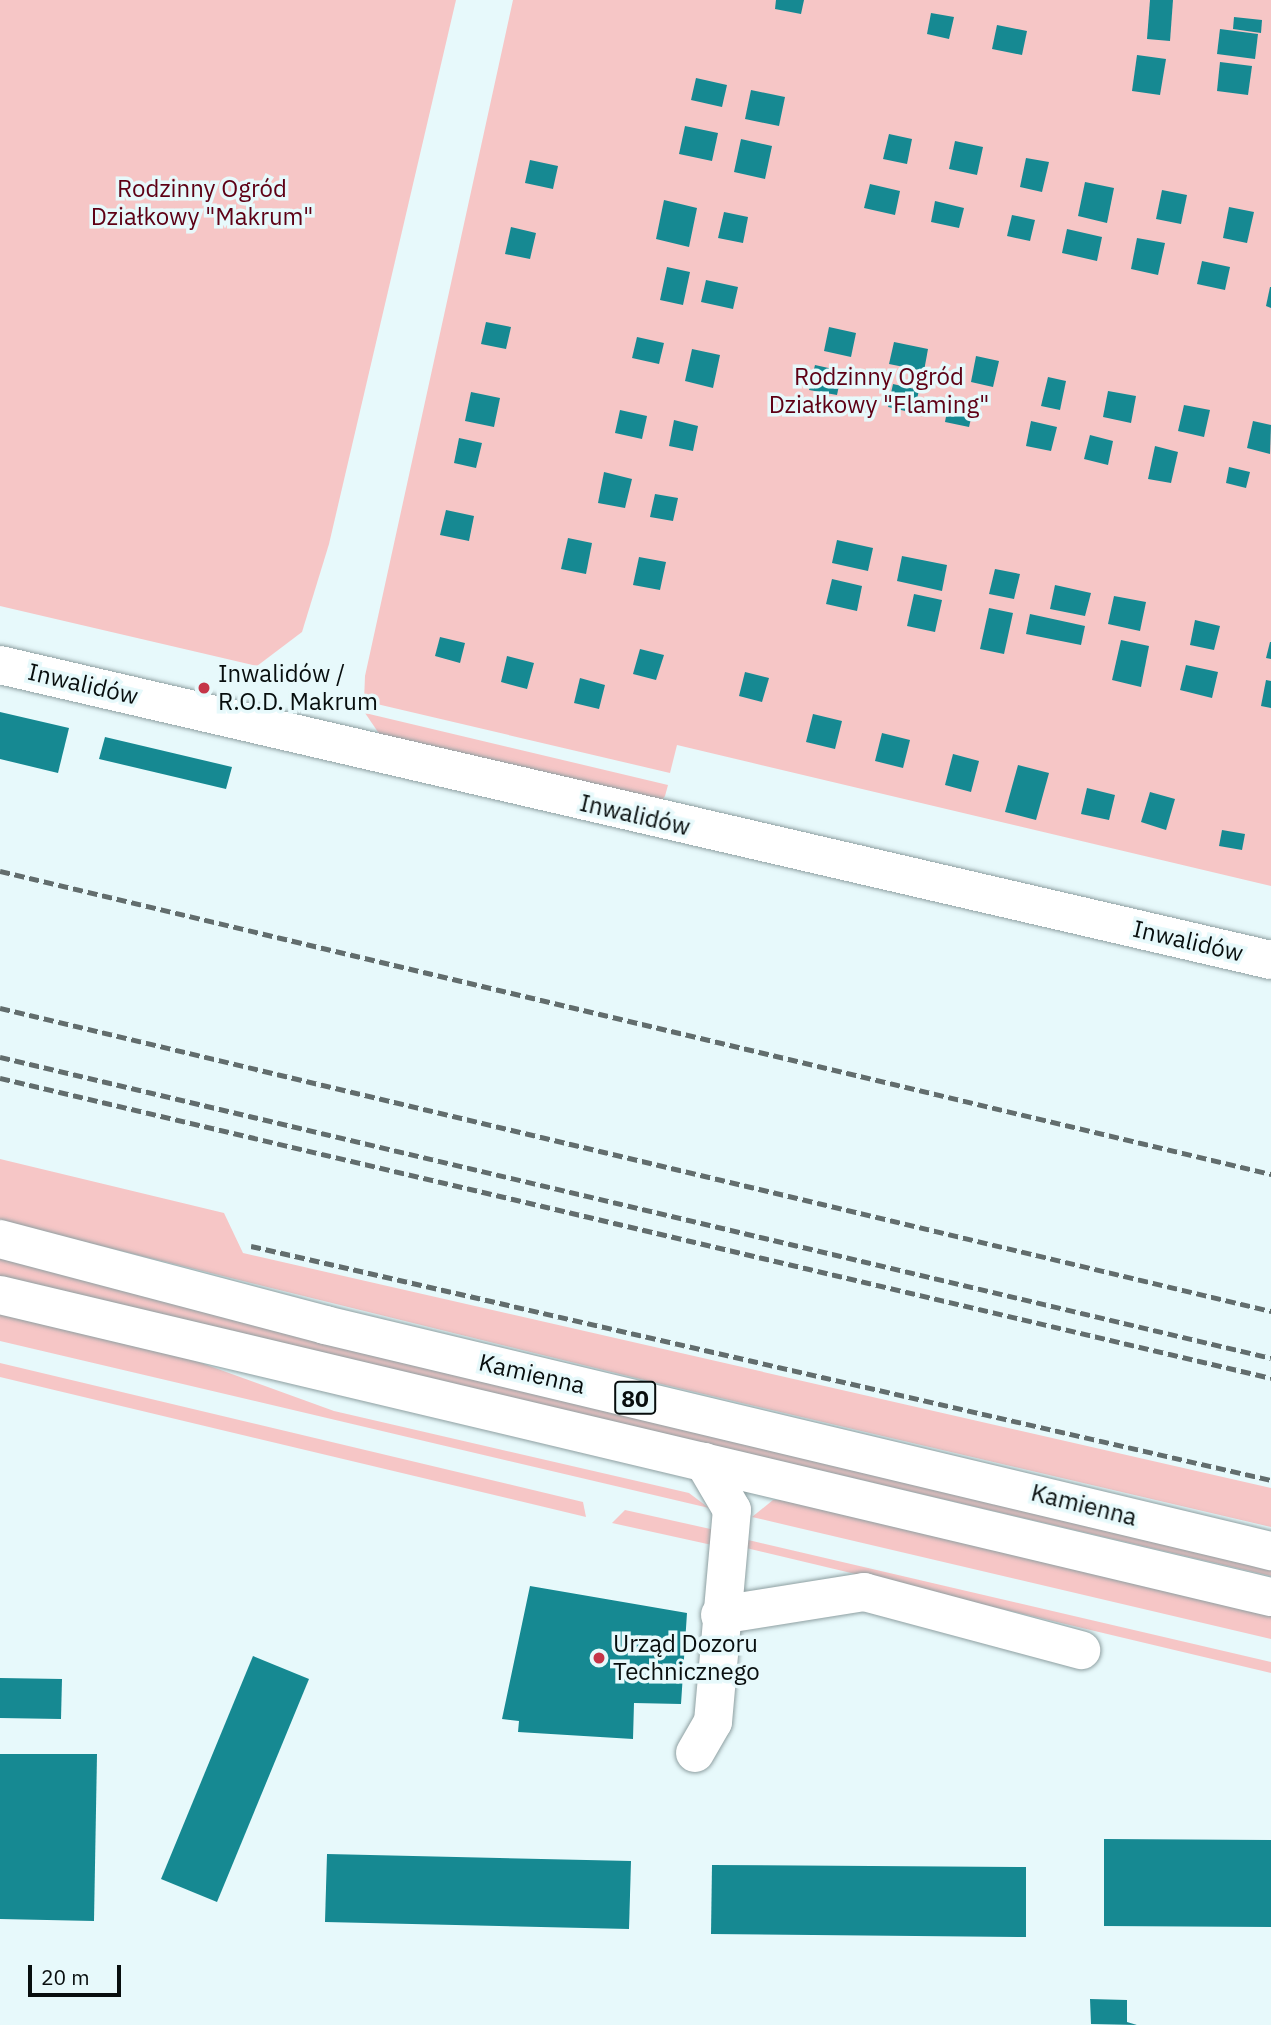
<!DOCTYPE html>
<meta charset="utf-8">
<style>
body{margin:0}
#map{position:relative;width:1271px;height:2025px;overflow:hidden;background:#e7f9fb;font-family:"IBM Plex Sans",sans-serif}
div>[style]{position:absolute}
.green>*{inset:0;background:#f6c6c6}
.building>*{inset:0;background:#168992}
.roads{filter:drop-shadow(0 0 2px #8e9fa1) drop-shadow(0 0 2px #8e9fa1)}
.minor>*{height:38px;margin:-19px;padding:0 19px;transform-origin:19px;border-radius:19px;background:#fff}
.major>*{height:38px;margin:-19px;padding:0 19px;transform-origin:19px;border-radius:19px;background:#fff}
.rail>*{height:5px;margin-top:-2.5px;transform-origin:0;background:repeating-linear-gradient(90deg,#626d6d 0 10px,transparent 0 15px)}
.dots>*{width:19px;height:19px;translate:-50% -50%;box-sizing:border-box;border:4px solid #e7f9fb;border-radius:50%}
span{translate:-50% -50%;white-space:nowrap;text-align:center;line-height:1.15;-webkit-text-stroke:7px #e7f9fb;paint-order:stroke}
.shield-label span{padding:2px 5px;background:#e7f9fb;border:2px solid;border-radius:5px;-webkit-text-stroke-width:0}
.shield-label{font-size:23px;color:#080e0e;font-weight:700}
.park-label{font-size:24px;color:#5e0015}
.poi-label{font-size:24px;color:#080e0e}
.left{translate:0 -50%;text-align:left}
.street-label{font-size:24px;color:#080e0e}
.scale{position:absolute;left:28px;top:1965px;width:93px;height:32px;box-sizing:border-box;border:4px solid #080e0e;border-top:0;padding-left:9px;font-size:21px;line-height:24px;white-space:nowrap;color:#080e0e;-webkit-text-stroke:5px #e7f9fb;paint-order:stroke}
</style>
<div id="map">
<div class="green">
<i style="clip-path:polygon(0 0,456px 0,329px 544px,302px 632px,257px 666px,0 606px)"></i>
<i style="clip-path:polygon(513px 0,1271px 0,1271px 886px,677px 745px,670px 773px,364px 701px,365px 676px)"></i>
<i style="clip-path:polygon(365px 713px,668px 785px,665px 796px,662px 800px,380px 735px)"></i>
<i style="clip-path:polygon(0 1159px,224px 1213px,243px 1253px,1271px 1488px,1271px 1527px,644px 1380px,0 1221px)"></i>
<i style="clip-path:polygon(0 1256px,1271px 1565px,1271px 1576px,0 1278px)"></i>
<i style="clip-path:polygon(0 1314px,193px 1360px,334px 1411px,689px 1493px,709px 1508px,0 1341px)"></i>
<i style="clip-path:polygon(0 1363px,583px 1502px,586px 1517px,0 1377px)"></i>
<i style="clip-path:polygon(773px 1500px,795px 1500px,1271px 1612px,1271px 1639px,752px 1517px)"></i>
<i style="clip-path:polygon(625px 1510px,715px 1530px,712px 1545px,612px 1523px)"></i>
<i style="clip-path:polygon(744px 1539px,1271px 1662px,1271px 1673px,742px 1547px)"></i>
</div>
<div class="building">
<i style="clip-path:polygon(776px 0,804px 0,801px 14px,775px 9px)"></i>
<i style="clip-path:polygon(1150px 0,1173px 0,1170px 41px,1147px 39px)"></i>
<i style="clip-path:polygon(931px 13px,954px 17px,949px 39px,927px 34px)"></i>
<i style="clip-path:polygon(1234px 17px,1262px 20px,1261px 33px,1233px 29px)"></i>
<i style="clip-path:polygon(997px 25px,1027px 31px,1022px 55px,992px 49px)"></i>
<i style="clip-path:polygon(1220px 29px,1258px 34px,1255px 59px,1217px 54px)"></i>
<i style="clip-path:polygon(1137px 55px,1166px 59px,1160px 95px,1132px 91px)"></i>
<i style="clip-path:polygon(1220px 62px,1252px 66px,1248px 95px,1217px 91px)"></i>
<i style="clip-path:polygon(696px 78px,727px 85px,722px 107px,691px 100px)"></i>
<i style="clip-path:polygon(751px 90px,785px 97px,779px 126px,745px 119px)"></i>
<i style="clip-path:polygon(685px 126px,718px 133px,712px 161px,679px 154px)"></i>
<i style="clip-path:polygon(889px 134px,912px 139px,907px 164px,883px 159px)"></i>
<i style="clip-path:polygon(741px 139px,772px 146px,765px 179px,734px 172px)"></i>
<i style="clip-path:polygon(955px 141px,983px 147px,977px 175px,949px 169px)"></i>
<i style="clip-path:polygon(1026px 158px,1049px 162px,1042px 192px,1020px 187px)"></i>
<i style="clip-path:polygon(530px 160px,558px 166px,553px 189px,525px 183px)"></i>
<i style="clip-path:polygon(1085px 182px,1114px 188px,1107px 223px,1078px 216px)"></i>
<i style="clip-path:polygon(870px 184px,900px 191px,895px 215px,864px 208px)"></i>
<i style="clip-path:polygon(1162px 190px,1187px 195px,1181px 224px,1156px 219px)"></i>
<i style="clip-path:polygon(664px 200px,697px 208px,689px 247px,656px 239px)"></i>
<i style="clip-path:polygon(935px 201px,964px 208px,959px 228px,931px 222px)"></i>
<i style="clip-path:polygon(1229px 207px,1254px 212px,1247px 243px,1223px 238px)"></i>
<i style="clip-path:polygon(724px 212px,748px 217px,743px 243px,718px 238px)"></i>
<i style="clip-path:polygon(1012px 215px,1035px 220px,1030px 241px,1007px 236px)"></i>
<i style="clip-path:polygon(511px 227px,536px 233px,530px 259px,505px 254px)"></i>
<i style="clip-path:polygon(1067px 229px,1102px 237px,1097px 261px,1062px 253px)"></i>
<i style="clip-path:polygon(1137px 238px,1165px 243px,1158px 275px,1131px 269px)"></i>
<i style="clip-path:polygon(1202px 261px,1230px 267px,1225px 290px,1197px 284px)"></i>
<i style="clip-path:polygon(667px 267px,690px 272px,683px 305px,660px 300px)"></i>
<i style="clip-path:polygon(706px 280px,738px 287px,733px 309px,701px 302px)"></i>
<i style="clip-path:polygon(1270px 287px,1271px 287px,1271px 308px,1266px 306px)"></i>
<i style="clip-path:polygon(486px 322px,511px 327px,506px 349px,481px 344px)"></i>
<i style="clip-path:polygon(829px 327px,856px 333px,851px 357px,824px 351px)"></i>
<i style="clip-path:polygon(637px 337px,664px 343px,659px 364px,632px 358px)"></i>
<i style="clip-path:polygon(894px 342px,928px 349px,924px 371px,889px 364px)"></i>
<i style="clip-path:polygon(692px 349px,720px 355px,713px 388px,685px 381px)"></i>
<i style="clip-path:polygon(976px 356px,999px 361px,993px 387px,971px 382px)"></i>
<i style="clip-path:polygon(815px 365px,842px 371px,837px 395px,809px 390px)"></i>
<i style="clip-path:polygon(1048px 377px,1066px 381px,1060px 410px,1041px 406px)"></i>
<i style="clip-path:polygon(893px 384px,919px 390px,914px 413px,888px 407px)"></i>
<i style="clip-path:polygon(1108px 391px,1136px 396px,1131px 423px,1103px 417px)"></i>
<i style="clip-path:polygon(471px 392px,500px 398px,494px 427px,465px 421px)"></i>
<i style="clip-path:polygon(949px 400px,974px 406px,969px 427px,945px 422px)"></i>
<i style="clip-path:polygon(1184px 405px,1210px 410px,1204px 437px,1178px 431px)"></i>
<i style="clip-path:polygon(620px 410px,647px 416px,642px 439px,615px 433px)"></i>
<i style="clip-path:polygon(674px 420px,698px 426px,693px 451px,669px 446px)"></i>
<i style="clip-path:polygon(1031px 421px,1057px 427px,1051px 451px,1026px 446px)"></i>
<i style="clip-path:polygon(1253px 421px,1271px 425px,1270px 454px,1247px 448px)"></i>
<i style="clip-path:polygon(1090px 435px,1113px 441px,1108px 465px,1084px 459px)"></i>
<i style="clip-path:polygon(459px 438px,482px 443px,476px 468px,454px 463px)"></i>
<i style="clip-path:polygon(1155px 446px,1178px 452px,1171px 483px,1148px 479px)"></i>
<i style="clip-path:polygon(1229px 467px,1250px 472px,1246px 488px,1226px 483px)"></i>
<i style="clip-path:polygon(604px 472px,632px 479px,625px 508px,598px 503px)"></i>
<i style="clip-path:polygon(655px 494px,678px 498px,673px 521px,650px 517px)"></i>
<i style="clip-path:polygon(446px 510px,474px 516px,469px 541px,440px 535px)"></i>
<i style="clip-path:polygon(568px 538px,592px 543px,586px 574px,561px 569px)"></i>
<i style="clip-path:polygon(837px 540px,873px 548px,868px 571px,832px 563px)"></i>
<i style="clip-path:polygon(902px 556px,947px 565px,942px 591px,897px 581px)"></i>
<i style="clip-path:polygon(639px 557px,666px 562px,660px 590px,633px 585px)"></i>
<i style="clip-path:polygon(995px 569px,1020px 574px,1014px 599px,989px 594px)"></i>
<i style="clip-path:polygon(832px 579px,862px 586px,857px 611px,826px 604px)"></i>
<i style="clip-path:polygon(1055px 585px,1091px 593px,1085px 616px,1050px 609px)"></i>
<i style="clip-path:polygon(914px 594px,942px 600px,935px 632px,907px 626px)"></i>
<i style="clip-path:polygon(1114px 596px,1146px 602px,1140px 631px,1108px 624px)"></i>
<i style="clip-path:polygon(989px 608px,1013px 613px,1004px 654px,980px 649px)"></i>
<i style="clip-path:polygon(1030px 614px,1085px 626px,1081px 645px,1026px 634px)"></i>
<i style="clip-path:polygon(1195px 620px,1220px 626px,1214px 650px,1190px 645px)"></i>
<i style="clip-path:polygon(440px 637px,465px 643px,460px 663px,435px 656px)"></i>
<i style="clip-path:polygon(1121px 640px,1149px 646px,1141px 687px,1112px 680px)"></i>
<i style="clip-path:polygon(1270px 642px,1271px 642px,1271px 659px,1266px 658px)"></i>
<i style="clip-path:polygon(640px 649px,664px 655px,656px 680px,633px 674px)"></i>
<i style="clip-path:polygon(507px 656px,534px 663px,527px 689px,501px 682px)"></i>
<i style="clip-path:polygon(1186px 665px,1218px 672px,1212px 698px,1180px 690px)"></i>
<i style="clip-path:polygon(745px 672px,769px 678px,762px 702px,739px 696px)"></i>
<i style="clip-path:polygon(580px 678px,605px 685px,599px 709px,574px 703px)"></i>
<i style="clip-path:polygon(1266px 680px,1271px 681px,1271px 708px,1261px 706px)"></i>
<i style="clip-path:polygon(0 712px,69px 728px,58px 773px,0 759px)"></i>
<i style="clip-path:polygon(813px 714px,842px 721px,835px 749px,806px 742px)"></i>
<i style="clip-path:polygon(882px 733px,910px 740px,903px 768px,875px 761px)"></i>
<i style="clip-path:polygon(105px 737px,232px 767px,226px 789px,99px 759px)"></i>
<i style="clip-path:polygon(953px 754px,979px 761px,971px 792px,945px 785px)"></i>
<i style="clip-path:polygon(1018px 765px,1049px 773px,1036px 820px,1005px 812px)"></i>
<i style="clip-path:polygon(1087px 788px,1115px 795px,1109px 820px,1081px 814px)"></i>
<i style="clip-path:polygon(1150px 792px,1175px 799px,1166px 830px,1141px 822px)"></i>
<i style="clip-path:polygon(1222px 830px,1245px 834px,1242px 850px,1219px 846px)"></i>
<i style="clip-path:polygon(530px 1586px,687px 1613px,681px 1704px,634px 1703px,633px 1739px,518px 1732px,519px 1721px,502px 1719px)"></i>
<i style="clip-path:polygon(253px 1656px,309px 1679px,217px 1902px,161px 1879px)"></i>
<i style="clip-path:polygon(0 1678px,62px 1679px,61px 1719px,0 1718px)"></i>
<i style="clip-path:polygon(0 1754px,97px 1754px,94px 1921px,0 1919px)"></i>
<i style="clip-path:polygon(1104px 1839px,1271px 1840px,1271px 1927px,1104px 1926px)"></i>
<i style="clip-path:polygon(327px 1854px,631px 1861px,629px 1929px,325px 1922px)"></i>
<i style="clip-path:polygon(712px 1865px,1026px 1867px,1026px 1937px,711px 1934px)"></i>
<i style="clip-path:polygon(1090px 1999px,1127px 2000px,1127px 2022px,1137px 2025px,1091px 2024px)"></i>
</div>
<div class="roads">
<div class="minor">
<i style="left:0;top:665px;width:1305px;rotate:13.07deg"></i>
<i style="left:720px;top:1615px;width:146px;rotate:-9.1deg"></i>
<i style="left:864px;top:1592px;width:225px;rotate:15deg"></i>
<i style="left:695px;top:1753px;width:36px;rotate:-60deg"></i>
<i style="left:713px;top:1722px;width:213px;rotate:-84.9deg"></i>
<i style="left:732px;top:1510px;width:56px;rotate:-120.3deg"></i>
</div>
<div class="major">
<i style="left:0;top:1239px;width:336px;rotate:14.8deg"></i>
<i style="left:325px;top:1325px;width:973px;rotate:13.44deg"></i>
<i style="left:0;top:1295px;width:1306px;rotate:13.37deg"></i>
</div>
</div>
<div class="rail">
<i style="left:0;top:871px;width:1307px;rotate:13.41deg"></i>
<i style="left:0;top:1008px;width:1307px;rotate:13.41deg"></i>
<i style="left:0;top:1057px;width:1306px;rotate:13.32deg"></i>
<i style="left:0;top:1078px;width:1306px;rotate:13.28deg"></i>
<i style="left:251px;top:1246px;width:1046px;rotate:12.92deg"></i>
</div>
<div class="dots">
<i style="left:204px;top:688px;background:#c53548"></i>
<i style="left:599px;top:1658px;background:#c53548"></i>
</div>
<div class="shield-label">
<span style="left:635px;top:1398px">80</span>
</div>
<div class="park-label">
<span style="left:202px;top:203px">Rodzinny Ogród<br>Działkowy "Makrum"</span>
<span style="left:879px;top:391px">Rodzinny Ogród<br>Działkowy "Flaming"</span>
</div>
<div class="poi-label">
<span class="left" style="left:218px;top:688px">Inwalidów /<br>R.O.D. Makrum</span>
<span class="left" style="left:613px;top:1658px">Urząd Dozoru<br>Technicznego</span>
</div>
<div class="street-label">
<span style="left:83px;top:684px;rotate:13deg">Inwalidów</span>
<span style="left:635px;top:815px;rotate:13deg">Inwalidów</span>
<span style="left:1188px;top:941px;rotate:13deg">Inwalidów</span>
<span style="left:532px;top:1374px;rotate:13deg">Kamienna</span>
<span style="left:1084px;top:1505px;rotate:14deg">Kamienna</span>
</div>
<div class="scale">20 m</div>
</div>
